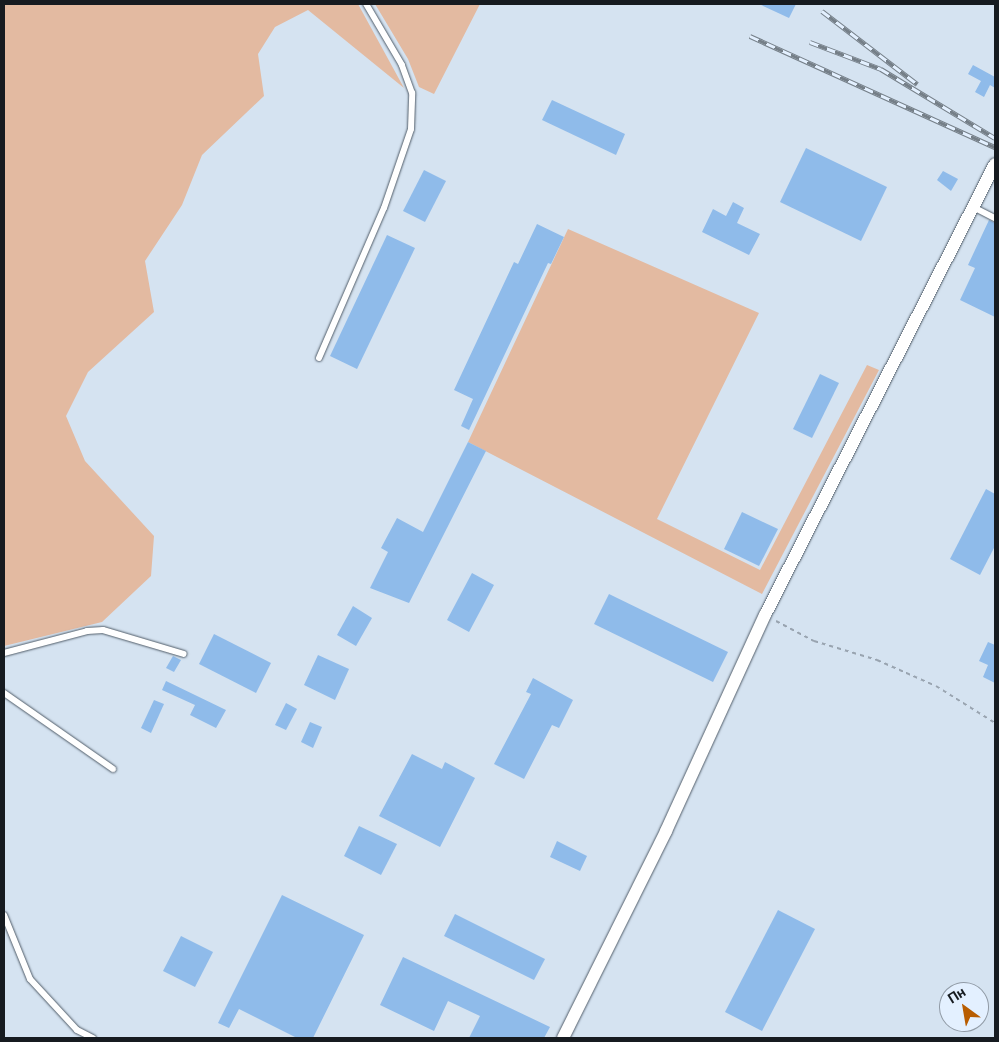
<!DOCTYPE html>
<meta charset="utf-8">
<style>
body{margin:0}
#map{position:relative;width:999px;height:1042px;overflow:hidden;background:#d5e3f1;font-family:Roboto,sans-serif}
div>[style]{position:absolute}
.green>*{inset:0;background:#e3baa1}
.building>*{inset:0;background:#8fbbea}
.path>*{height:2px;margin-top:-1px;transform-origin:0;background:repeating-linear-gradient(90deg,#99a4b0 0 4px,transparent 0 8px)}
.roads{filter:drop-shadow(0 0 1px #515d69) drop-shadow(0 0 1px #515d69)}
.service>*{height:6px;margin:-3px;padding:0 3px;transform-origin:3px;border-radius:3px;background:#fff}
.minor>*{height:12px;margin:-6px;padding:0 6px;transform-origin:6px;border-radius:6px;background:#fff}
.rail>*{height:5px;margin-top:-2.5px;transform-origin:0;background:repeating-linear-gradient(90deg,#e3f0ff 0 9px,#757f88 0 18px);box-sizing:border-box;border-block:1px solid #757f88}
span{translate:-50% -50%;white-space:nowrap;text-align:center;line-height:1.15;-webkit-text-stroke:4px #e3f0ff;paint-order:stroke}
.frame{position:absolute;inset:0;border:5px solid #161b20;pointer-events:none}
.north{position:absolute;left:939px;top:982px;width:50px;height:50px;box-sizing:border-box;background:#e3f0ff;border:1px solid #919ba6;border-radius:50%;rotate:328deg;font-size:14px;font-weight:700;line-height:20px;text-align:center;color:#161b20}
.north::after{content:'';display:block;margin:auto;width:18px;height:22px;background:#b85d01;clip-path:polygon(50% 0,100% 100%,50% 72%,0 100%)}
</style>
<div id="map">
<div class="green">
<i style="clip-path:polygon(4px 4px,358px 4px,404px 88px,308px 10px,275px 27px,258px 54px,264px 96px,202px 155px,182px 205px,145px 261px,154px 312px,88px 372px,66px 416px,85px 461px,154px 536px,151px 576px,102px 622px,4px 646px)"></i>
<i style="clip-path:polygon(375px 4px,480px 4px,434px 94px,419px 87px,408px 59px)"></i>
<i style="clip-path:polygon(568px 229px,759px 313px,657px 519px,760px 570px,867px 365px,879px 370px,762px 594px,468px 442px)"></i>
</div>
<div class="building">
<i style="clip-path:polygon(759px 4px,796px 4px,789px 18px)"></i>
<i style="clip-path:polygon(973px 65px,995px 77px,995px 88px,990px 85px,984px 97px,975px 92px,981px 81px,968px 74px)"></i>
<i style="clip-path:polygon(552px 100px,625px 134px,616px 155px,542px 120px)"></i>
<i style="clip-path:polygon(806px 148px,887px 187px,861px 241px,780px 202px)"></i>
<i style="clip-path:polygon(424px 170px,446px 181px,425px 222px,403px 211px)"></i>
<i style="clip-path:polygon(943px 171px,958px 179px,951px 191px,937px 180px)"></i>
<i style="clip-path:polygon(733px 202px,744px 208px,737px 223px,760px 234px,749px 255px,702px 232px,713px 209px,726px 216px)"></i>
<i style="clip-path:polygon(989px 220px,995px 223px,995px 317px,960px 300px,975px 268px,968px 265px)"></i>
<i style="clip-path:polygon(537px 224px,564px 237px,551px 264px,548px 263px,469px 430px,461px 426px,473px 399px,454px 390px,514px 262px,518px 264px)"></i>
<i style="clip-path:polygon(387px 235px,415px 248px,357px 369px,330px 356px)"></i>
<i style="clip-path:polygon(820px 374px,839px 383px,812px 438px,793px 429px)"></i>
<i style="clip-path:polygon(468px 442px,486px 451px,409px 603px,370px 588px,388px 552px,381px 548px,397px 518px,423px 532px)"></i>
<i style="clip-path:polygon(986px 489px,995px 494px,995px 546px,980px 575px,950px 559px)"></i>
<i style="clip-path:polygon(742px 512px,778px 529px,759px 566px,724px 549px)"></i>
<i style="clip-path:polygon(472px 573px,494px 585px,469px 632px,447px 620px)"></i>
<i style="clip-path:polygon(609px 594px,728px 652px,713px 682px,594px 624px)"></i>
<i style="clip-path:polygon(353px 606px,372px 618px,356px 646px,337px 635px)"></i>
<i style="clip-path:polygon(214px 634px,271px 663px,256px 693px,199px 664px)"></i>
<i style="clip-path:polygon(988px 642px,995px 645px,995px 683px,983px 677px,988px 665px,979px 661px)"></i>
<i style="clip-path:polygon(318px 655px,349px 669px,335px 700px,304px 685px)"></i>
<i style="clip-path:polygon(173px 656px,181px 660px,174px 672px,166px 668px)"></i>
<i style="clip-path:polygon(533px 678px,573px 700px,559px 728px,552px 725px,524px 779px,494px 764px,531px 694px,526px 692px)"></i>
<i style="clip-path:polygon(166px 681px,226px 710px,216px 728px,190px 715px,195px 705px,162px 690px)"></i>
<i style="clip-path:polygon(154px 700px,164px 704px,151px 733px,141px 728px)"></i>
<i style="clip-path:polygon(286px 703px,297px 709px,286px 730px,275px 725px)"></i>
<i style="clip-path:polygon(310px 722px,322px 727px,313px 748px,301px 742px)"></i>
<i style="clip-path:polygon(412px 754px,442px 769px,445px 762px,475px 778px,440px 847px,379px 816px)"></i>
<i style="clip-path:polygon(359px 826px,397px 844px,381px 875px,344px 856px)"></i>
<i style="clip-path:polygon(557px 841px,587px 856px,580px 871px,550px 857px)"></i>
<i style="clip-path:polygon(282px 895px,364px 935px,313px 1038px,297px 1038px,239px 1009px,229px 1028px,218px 1023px)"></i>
<i style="clip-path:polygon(778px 910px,815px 929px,762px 1031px,725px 1012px)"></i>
<i style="clip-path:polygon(455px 914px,545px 959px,534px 980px,444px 936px)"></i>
<i style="clip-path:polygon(181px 936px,213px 952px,195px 987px,163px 971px)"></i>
<i style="clip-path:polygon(403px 957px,550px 1027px,544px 1038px,469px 1038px,480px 1016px,448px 1001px,434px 1031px,380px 1005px)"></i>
</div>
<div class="path">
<i style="left:776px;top:621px;width:43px;rotate:27.8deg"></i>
<i style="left:814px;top:641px;width:66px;rotate:16.8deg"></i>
<i style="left:877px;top:660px;width:64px;rotate:23.8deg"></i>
<i style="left:936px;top:686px;width:70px;rotate:32.1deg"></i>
</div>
<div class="roads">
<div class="service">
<i style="left:973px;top:207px;width:25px;rotate:27deg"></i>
<i style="left:319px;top:358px;width:163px;rotate:-66.6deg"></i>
<i style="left:384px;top:208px;width:83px;rotate:-71.1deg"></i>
<i style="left:411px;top:129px;width:36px;rotate:-88deg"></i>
<i style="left:412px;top:93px;width:30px;rotate:-110deg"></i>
<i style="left:402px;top:65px;width:71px;rotate:-120.5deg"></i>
<i style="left:4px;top:653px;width:86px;rotate:-14.8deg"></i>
<i style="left:87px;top:631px;width:16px;rotate:-4deg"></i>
<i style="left:103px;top:630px;width:84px;rotate:16.5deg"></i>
<i style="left:4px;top:693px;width:133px;rotate:34.9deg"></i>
<i style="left:4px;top:915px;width:69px;rotate:67.9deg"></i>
<i style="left:30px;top:979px;width:69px;rotate:47.3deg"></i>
<i style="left:77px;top:1030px;width:18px;rotate:27deg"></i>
</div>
<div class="minor">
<i style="left:563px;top:1038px;width:231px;rotate:-63.5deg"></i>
<i style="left:666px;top:831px;width:238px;rotate:-65.4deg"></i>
<i style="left:765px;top:615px;width:506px;rotate:-62.98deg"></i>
</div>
</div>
<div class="rail">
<i style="left:822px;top:11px;width:120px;rotate:37.5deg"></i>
<i style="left:750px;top:36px;width:269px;rotate:24.4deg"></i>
<i style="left:810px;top:42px;width:76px;rotate:20.8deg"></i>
<i style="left:881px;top:69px;width:133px;rotate:31.2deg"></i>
</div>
<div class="frame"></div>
<div class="north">Пн</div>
</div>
